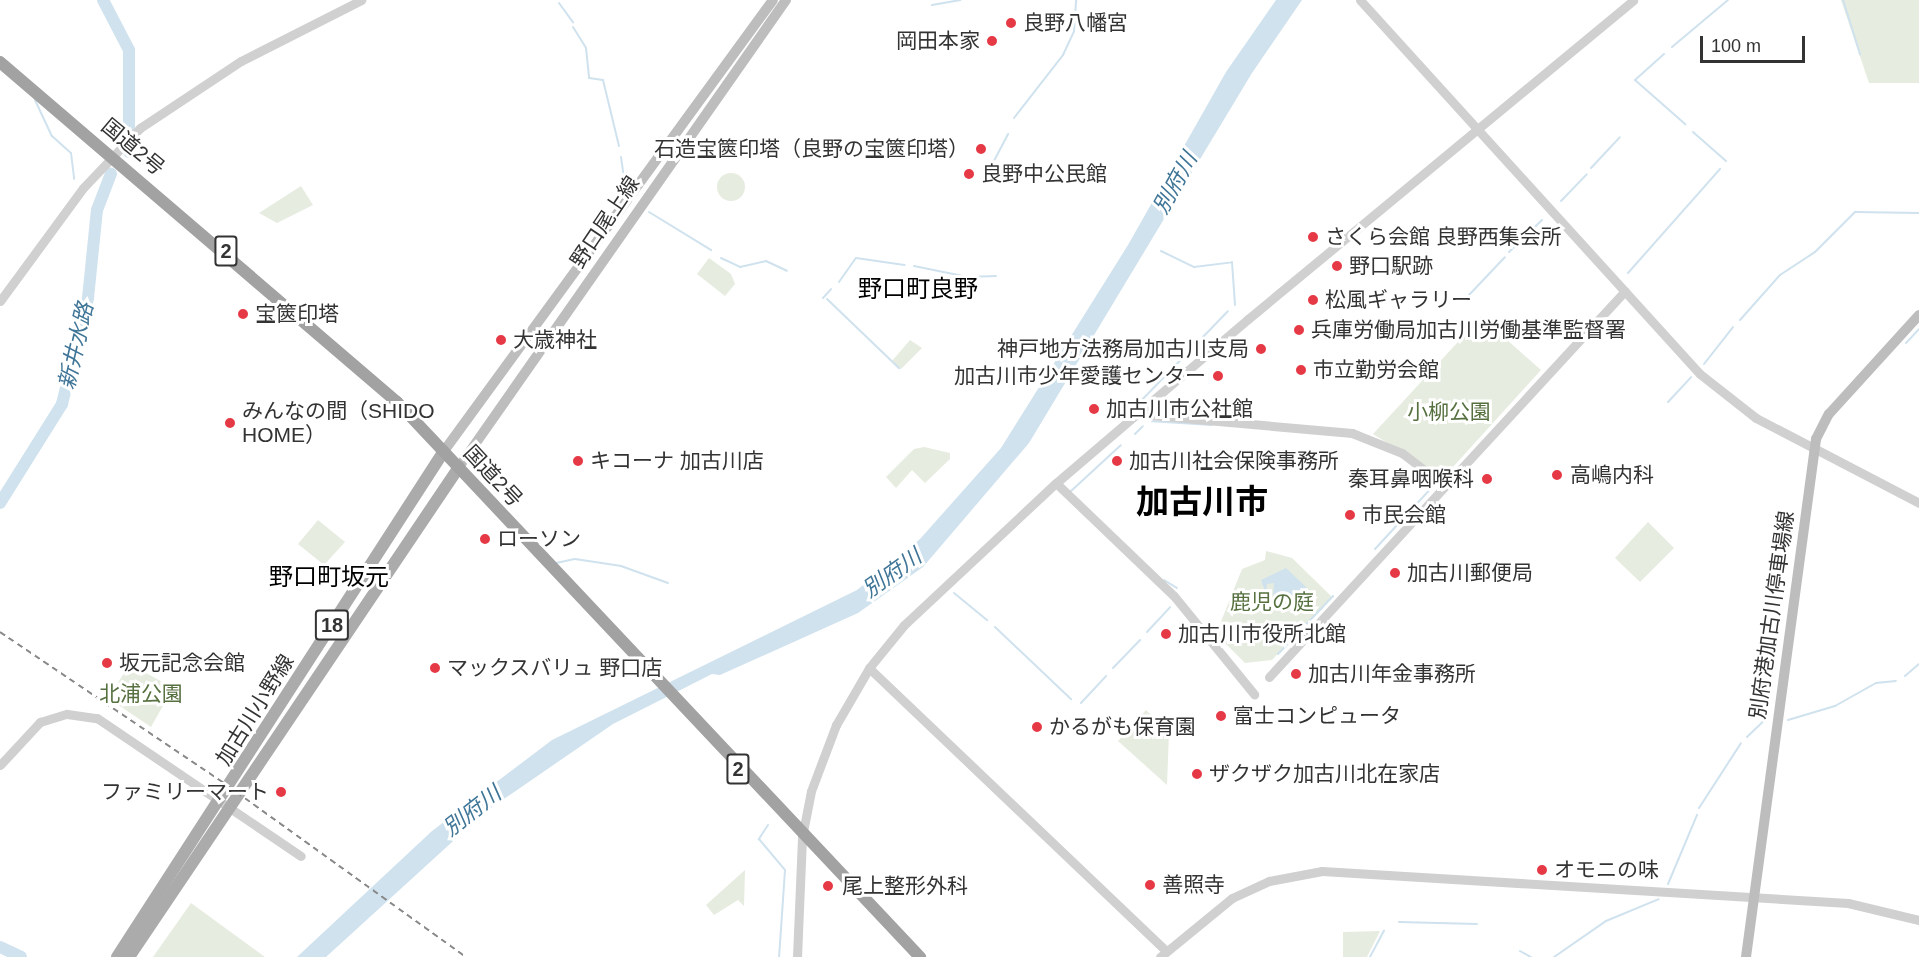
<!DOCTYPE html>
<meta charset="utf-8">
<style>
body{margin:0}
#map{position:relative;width:1919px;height:957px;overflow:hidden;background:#fff;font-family:Arial,"Noto Sans JP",sans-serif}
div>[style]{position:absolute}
.green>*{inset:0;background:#e6ecdf}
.round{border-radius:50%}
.water>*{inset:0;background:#cfe2ee}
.stream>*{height:2px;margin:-1px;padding:0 1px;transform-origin:1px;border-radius:1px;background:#cfe2ee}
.river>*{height:12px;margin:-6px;padding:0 6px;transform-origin:6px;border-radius:6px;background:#cfe2ee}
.tertiary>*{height:9px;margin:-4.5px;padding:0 4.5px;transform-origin:4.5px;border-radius:4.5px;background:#d0d0d0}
.secondary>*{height:10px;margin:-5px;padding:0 5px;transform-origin:5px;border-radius:5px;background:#bdbdbd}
.primary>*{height:12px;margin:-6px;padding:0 6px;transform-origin:6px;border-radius:6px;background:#ababab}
.trunk>*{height:12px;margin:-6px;padding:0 6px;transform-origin:6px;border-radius:6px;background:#a2a2a2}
.rail>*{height:2px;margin-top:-1px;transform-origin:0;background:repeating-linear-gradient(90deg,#888 0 6px,transparent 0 10.5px)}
.dots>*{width:16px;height:16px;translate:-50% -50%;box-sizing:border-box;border:3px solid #fff;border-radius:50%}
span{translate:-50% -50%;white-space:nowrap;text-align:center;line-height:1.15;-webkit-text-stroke:6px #fff;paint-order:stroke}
.shield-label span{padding:2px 4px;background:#fff;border:2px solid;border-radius:4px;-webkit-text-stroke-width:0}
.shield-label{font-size:20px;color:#333;font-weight:700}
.poi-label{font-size:21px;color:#333}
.left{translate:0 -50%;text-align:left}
.right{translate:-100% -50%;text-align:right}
.street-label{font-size:21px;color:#333}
.park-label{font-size:21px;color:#56703f}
.water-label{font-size:22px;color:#3f7597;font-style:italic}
.quarter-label{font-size:24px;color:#000}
.town-label{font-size:33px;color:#000;font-weight:700}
.scale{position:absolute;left:1700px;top:36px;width:105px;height:27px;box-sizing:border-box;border:3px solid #333;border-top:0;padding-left:8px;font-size:18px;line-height:21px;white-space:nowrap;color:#333;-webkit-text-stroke:4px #fff;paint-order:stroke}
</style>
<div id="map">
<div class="green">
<i style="clip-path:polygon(1841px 0,1919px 0,1919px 83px,1869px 83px)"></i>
<i class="round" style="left:717px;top:173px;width:28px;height:28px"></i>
<i style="clip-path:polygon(301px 186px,313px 205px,277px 223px,259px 213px)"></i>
<i style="clip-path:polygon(709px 258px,731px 274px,735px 284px,725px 296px,697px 274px)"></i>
<i style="clip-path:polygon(1481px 317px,1541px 370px,1443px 478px,1373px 434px)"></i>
<i style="clip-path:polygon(910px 340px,922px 348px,901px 369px,892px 361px)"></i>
<i style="clip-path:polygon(924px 447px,950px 453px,950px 459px,925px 483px,912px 470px,896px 488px,886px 477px,914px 449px)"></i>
<i style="clip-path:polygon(318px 520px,345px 542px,324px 565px,298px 544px)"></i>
<i style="clip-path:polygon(1648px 522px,1674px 548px,1640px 582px,1615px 558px)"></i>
<i style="clip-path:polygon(1266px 551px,1292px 558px,1332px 597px,1272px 660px,1245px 663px,1216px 634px,1242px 569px,1265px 560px)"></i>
<i style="clip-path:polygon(130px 664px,173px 688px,151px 727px,108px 698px)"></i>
<i style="clip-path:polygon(1146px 710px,1169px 732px,1167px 785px,1118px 741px)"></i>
<i style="clip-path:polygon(745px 870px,744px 906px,738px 900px,714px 915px,706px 905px)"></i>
<i style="clip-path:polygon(191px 903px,265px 957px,153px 957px)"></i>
<i style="clip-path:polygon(1380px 931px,1367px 957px,1343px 957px,1343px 932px)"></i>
</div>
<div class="water">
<i style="clip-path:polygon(1276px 0,1302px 0,1252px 73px,1029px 443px,923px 567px,858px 613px,720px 675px,712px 674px,613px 724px,485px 812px,326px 957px,297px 957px,432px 831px,552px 740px,857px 590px,920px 539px,1001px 448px,1128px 245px,1226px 72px)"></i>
<i style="clip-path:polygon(1286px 568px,1307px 588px,1313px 605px,1296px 596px,1293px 588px,1294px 596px,1273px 596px,1274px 583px,1267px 584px,1266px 594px,1261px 580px)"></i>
</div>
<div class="stream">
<i style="left:1843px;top:0;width:57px;rotate:72.5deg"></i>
<i style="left:559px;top:3px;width:24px;rotate:54deg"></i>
<i style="left:932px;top:5px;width:29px;rotate:-10deg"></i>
<i style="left:573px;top:27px;width:25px;rotate:58deg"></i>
<i style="left:586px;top:48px;width:30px;rotate:84deg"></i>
<i style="left:589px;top:78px;width:14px;rotate:8deg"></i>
<i style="left:603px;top:80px;width:68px;rotate:76.4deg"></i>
<i style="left:1672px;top:47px;width:73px;rotate:-40deg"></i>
<i style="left:1664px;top:54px;width:39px;rotate:138deg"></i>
<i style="left:1635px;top:80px;width:67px;rotate:41.3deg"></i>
<i style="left:35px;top:100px;width:40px;rotate:65deg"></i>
<i style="left:52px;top:136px;width:25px;rotate:42deg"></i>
<i style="left:71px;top:153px;width:26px;rotate:83deg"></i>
<i style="left:1014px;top:118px;width:80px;rotate:-52.1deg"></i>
<i style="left:1063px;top:55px;width:26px;rotate:-65deg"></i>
<i style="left:1074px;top:31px;width:31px;rotate:-86deg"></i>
<i style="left:1693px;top:132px;width:44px;rotate:41.3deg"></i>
<i style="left:621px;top:157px;width:30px;rotate:82deg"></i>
<i style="left:1591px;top:168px;width:42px;rotate:-46.9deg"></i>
<i style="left:984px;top:180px;width:52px;rotate:-62.4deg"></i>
<i style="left:1561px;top:201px;width:37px;rotate:-46deg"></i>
<i style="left:649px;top:212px;width:73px;rotate:31.5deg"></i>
<i style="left:1161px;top:251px;width:37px;rotate:26deg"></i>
<i style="left:1194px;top:267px;width:38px;rotate:-7deg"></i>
<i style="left:1232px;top:262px;width:43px;rotate:86deg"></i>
<i style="left:1509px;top:252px;width:46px;rotate:-44.1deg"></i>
<i style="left:721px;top:258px;width:21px;rotate:25deg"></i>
<i style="left:740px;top:267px;width:27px;rotate:-13deg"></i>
<i style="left:766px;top:261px;width:23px;rotate:25deg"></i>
<i style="left:914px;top:266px;width:55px;rotate:11.5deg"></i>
<i style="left:968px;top:277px;width:28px;rotate:-2deg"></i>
<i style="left:1628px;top:273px;width:139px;rotate:-48.5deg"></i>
<i style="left:839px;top:282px;width:29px;rotate:-55deg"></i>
<i style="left:856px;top:258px;width:49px;rotate:8.3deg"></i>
<i style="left:1469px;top:295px;width:52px;rotate:-46.5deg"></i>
<i style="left:823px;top:298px;width:12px;rotate:-48deg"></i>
<i style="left:827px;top:299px;width:100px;rotate:43.8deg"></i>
<i style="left:1740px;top:320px;width:60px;rotate:-48.4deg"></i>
<i style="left:1780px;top:275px;width:42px;rotate:-33.3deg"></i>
<i style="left:1815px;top:252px;width:57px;rotate:-45deg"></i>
<i style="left:1855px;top:212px;width:64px;rotate:0.9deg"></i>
<i style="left:1906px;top:343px;width:19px;rotate:-47deg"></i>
<i style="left:1704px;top:364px;width:47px;rotate:-51.9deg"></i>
<i style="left:1668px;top:402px;width:34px;rotate:-47deg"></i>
<i style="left:1136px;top:406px;width:132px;rotate:-45.9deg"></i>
<i style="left:1149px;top:421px;width:63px;rotate:3.6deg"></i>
<i style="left:1135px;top:434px;width:11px;rotate:-45deg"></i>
<i style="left:1070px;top:492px;width:69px;rotate:-42.7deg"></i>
<i style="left:1375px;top:549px;width:87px;rotate:-47.3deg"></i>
<i style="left:556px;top:563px;width:19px;rotate:-12deg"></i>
<i style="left:575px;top:559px;width:47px;rotate:8.7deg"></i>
<i style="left:621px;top:566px;width:50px;rotate:19.9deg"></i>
<i style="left:1164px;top:580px;width:15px;rotate:32deg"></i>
<i style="left:954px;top:593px;width:43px;rotate:39.3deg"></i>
<i style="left:995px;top:627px;width:105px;rotate:43.5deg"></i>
<i style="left:1147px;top:632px;width:34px;rotate:-47deg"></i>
<i style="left:1278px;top:654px;width:80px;rotate:-46.5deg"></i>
<i style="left:1113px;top:668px;width:39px;rotate:-46deg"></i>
<i style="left:1905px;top:676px;width:18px;rotate:-41deg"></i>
<i style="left:1081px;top:703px;width:37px;rotate:-47deg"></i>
<i style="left:1788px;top:720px;width:49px;rotate:-16.6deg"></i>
<i style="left:1835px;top:706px;width:47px;rotate:-29.3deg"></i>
<i style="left:1876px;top:683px;width:20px;rotate:-6deg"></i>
<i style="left:1747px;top:737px;width:30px;rotate:-44deg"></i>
<i style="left:1699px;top:808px;width:77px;rotate:-57.1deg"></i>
<i style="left:768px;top:825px;width:17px;rotate:123deg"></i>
<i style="left:759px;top:839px;width:40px;rotate:50deg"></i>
<i style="left:785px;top:870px;width:87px;rotate:93.9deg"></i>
<i style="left:1668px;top:884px;width:75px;rotate:-67.2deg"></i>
<i style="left:1399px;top:922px;width:78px;rotate:1.5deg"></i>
<i style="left:1520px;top:951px;width:13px;rotate:29deg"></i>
<i style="left:1370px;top:957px;width:30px;rotate:-62deg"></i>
<i style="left:1554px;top:957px;width:63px;rotate:-34.7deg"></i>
<i style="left:1606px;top:921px;width:57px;rotate:-22.5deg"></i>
</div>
<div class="river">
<i style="left:103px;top:0;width:56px;rotate:62.5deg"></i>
<i style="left:129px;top:50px;width:102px;rotate:90deg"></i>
<i style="left:0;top:503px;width:117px;rotate:-57.9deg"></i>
<i style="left:62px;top:404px;width:109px;rotate:-76.2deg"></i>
<i style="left:88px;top:298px;width:88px;rotate:-84.2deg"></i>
<i style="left:97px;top:210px;width:39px;rotate:-69deg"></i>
<i style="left:0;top:947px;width:23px;rotate:25deg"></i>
</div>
<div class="tertiary">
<i style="left:1360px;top:0;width:505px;rotate:47.73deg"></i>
<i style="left:1700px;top:374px;width:71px;rotate:38.2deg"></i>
<i style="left:1756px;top:418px;width:184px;rotate:27.5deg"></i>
<i style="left:0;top:301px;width:140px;rotate:-53.7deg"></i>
<i style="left:83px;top:188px;width:83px;rotate:-46.5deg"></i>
<i style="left:140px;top:128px;width:121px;rotate:-33.6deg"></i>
<i style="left:241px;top:61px;width:135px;rotate:-26.9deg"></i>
<i style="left:1145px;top:408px;width:9px;rotate:54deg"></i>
<i style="left:1150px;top:415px;width:203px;rotate:5.1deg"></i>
<i style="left:1352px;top:433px;width:54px;rotate:21.8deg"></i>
<i style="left:1402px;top:453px;width:54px;rotate:37.5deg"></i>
<i style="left:1056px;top:483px;width:163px;rotate:43.8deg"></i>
<i style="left:1174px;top:596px;width:127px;rotate:50.8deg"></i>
<i style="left:869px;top:668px;width:410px;rotate:43.6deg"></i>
<i style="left:1269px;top:677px;width:525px;rotate:-47.32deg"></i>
<i style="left:0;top:765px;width:59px;rotate:-47.1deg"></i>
<i style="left:40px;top:722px;width:28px;rotate:-17deg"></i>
<i style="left:67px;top:714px;width:30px;rotate:8deg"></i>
<i style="left:97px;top:718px;width:246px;rotate:34.1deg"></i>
<i style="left:797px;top:957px;width:120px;rotate:-87.6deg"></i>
<i style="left:802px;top:837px;width:47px;rotate:-78.9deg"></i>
<i style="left:811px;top:791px;width:71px;rotate:-69.3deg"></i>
<i style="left:836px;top:725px;width:66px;rotate:-59.9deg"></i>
<i style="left:869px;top:668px;width:55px;rotate:-50.9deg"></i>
<i style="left:904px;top:625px;width:208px;rotate:-43.1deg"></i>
<i style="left:1056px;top:483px;width:253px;rotate:-40.5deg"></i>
<i style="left:1248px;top:319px;width:500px;rotate:-39.6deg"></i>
<i style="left:1160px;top:957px;width:93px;rotate:-39.3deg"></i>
<i style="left:1232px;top:898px;width:41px;rotate:-24.7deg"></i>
<i style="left:1269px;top:881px;width:54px;rotate:-10.7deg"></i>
<i style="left:1322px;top:871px;width:527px;rotate:3.48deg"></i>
<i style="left:1848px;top:903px;width:73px;rotate:13.5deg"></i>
</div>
<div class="secondary">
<i style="left:444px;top:451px;width:558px;rotate:-53.89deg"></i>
<i style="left:459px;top:467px;width:570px;rotate:-55deg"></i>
<i style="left:1746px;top:957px;width:523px;rotate:-82.3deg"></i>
<i style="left:1816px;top:439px;width:28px;rotate:-63deg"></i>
<i style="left:1829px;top:414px;width:134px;rotate:-47.7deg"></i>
</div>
<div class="primary">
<i style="left:117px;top:957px;width:602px;rotate:-57.13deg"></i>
<i style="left:129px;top:957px;width:591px;rotate:-56.04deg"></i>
</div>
<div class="trunk">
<i style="left:0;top:62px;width:523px;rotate:40.58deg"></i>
<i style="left:397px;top:402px;width:763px;rotate:46.7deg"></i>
</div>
<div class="rail">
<i style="left:0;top:632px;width:275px;rotate:34deg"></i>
<i style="left:228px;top:786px;width:293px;rotate:35.7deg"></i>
</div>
<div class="dots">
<i style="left:1011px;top:23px;background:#e63946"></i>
<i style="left:992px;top:41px;background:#e63946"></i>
<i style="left:981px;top:149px;background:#e63946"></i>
<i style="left:969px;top:174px;background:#e63946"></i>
<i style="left:1313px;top:237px;background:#e63946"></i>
<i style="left:1337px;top:266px;background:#e63946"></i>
<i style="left:1313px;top:300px;background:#e63946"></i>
<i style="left:243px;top:314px;background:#e63946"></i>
<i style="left:1299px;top:330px;background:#e63946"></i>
<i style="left:501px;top:340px;background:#e63946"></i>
<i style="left:1261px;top:349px;background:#e63946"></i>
<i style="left:1301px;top:370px;background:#e63946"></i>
<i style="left:1218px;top:376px;background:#e63946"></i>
<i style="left:1094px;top:409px;background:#e63946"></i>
<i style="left:230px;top:423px;background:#e63946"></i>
<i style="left:578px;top:461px;background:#e63946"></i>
<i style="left:1117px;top:461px;background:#e63946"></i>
<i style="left:1557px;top:475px;background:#e63946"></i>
<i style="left:1487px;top:479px;background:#e63946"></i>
<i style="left:1350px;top:515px;background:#e63946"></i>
<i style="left:485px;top:539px;background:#e63946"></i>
<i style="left:1395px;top:573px;background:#e63946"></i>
<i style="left:1166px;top:634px;background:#e63946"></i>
<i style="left:107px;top:663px;background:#e63946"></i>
<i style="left:435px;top:668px;background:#e63946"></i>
<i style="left:1296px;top:674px;background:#e63946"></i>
<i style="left:1221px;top:716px;background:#e63946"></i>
<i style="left:1037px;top:727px;background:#e63946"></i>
<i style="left:1197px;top:774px;background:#e63946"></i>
<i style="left:281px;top:792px;background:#e63946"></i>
<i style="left:1542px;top:870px;background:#e63946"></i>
<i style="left:1150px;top:885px;background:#e63946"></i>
<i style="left:828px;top:886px;background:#e63946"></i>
</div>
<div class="shield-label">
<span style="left:226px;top:251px">2</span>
<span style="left:332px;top:625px">18</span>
<span style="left:738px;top:769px">2</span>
</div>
<div class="poi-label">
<span class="left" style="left:1023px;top:23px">良野八幡宮</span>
<span class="right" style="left:980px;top:41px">岡田本家</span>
<span class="right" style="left:969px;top:149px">石造宝篋印塔（良野の宝篋印塔）</span>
<span class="left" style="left:981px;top:174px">良野中公民館</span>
<span class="left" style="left:1325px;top:237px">さくら会館 良野西集会所</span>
<span class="left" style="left:1349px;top:266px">野口駅跡</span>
<span class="left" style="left:1325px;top:300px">松風ギャラリー</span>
<span class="left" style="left:255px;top:314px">宝篋印塔</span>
<span class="left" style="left:1311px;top:330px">兵庫労働局加古川労働基準監督署</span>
<span class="left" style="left:513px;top:340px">大歳神社</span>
<span class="right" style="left:1249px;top:349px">神戸地方法務局加古川支局</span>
<span class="left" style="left:1313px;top:370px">市立勤労会館</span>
<span class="right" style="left:1206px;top:376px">加古川市少年愛護センター</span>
<span class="left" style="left:1106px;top:409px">加古川市公社館</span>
<span class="left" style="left:242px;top:423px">みんなの間（SHIDO<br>HOME）</span>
<span class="left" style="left:590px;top:461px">キコーナ 加古川店</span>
<span class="left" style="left:1129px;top:461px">加古川社会保険事務所</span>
<span class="left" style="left:1570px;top:475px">高嶋内科</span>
<span class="right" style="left:1474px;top:479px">秦耳鼻咽喉科</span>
<span class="left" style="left:1362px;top:515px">市民会館</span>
<span class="left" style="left:497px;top:539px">ローソン</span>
<span class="left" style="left:1407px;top:573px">加古川郵便局</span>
<span class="left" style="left:1178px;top:634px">加古川市役所北館</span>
<span class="left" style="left:119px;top:663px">坂元記念会館</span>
<span class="left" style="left:447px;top:668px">マックスバリュ 野口店</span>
<span class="left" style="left:1308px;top:674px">加古川年金事務所</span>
<span class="left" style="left:1233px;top:716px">富士コンピュータ</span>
<span class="left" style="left:1049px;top:727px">かるがも保育園</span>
<span class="left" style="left:1209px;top:774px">ザクザク加古川北在家店</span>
<span class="right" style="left:269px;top:792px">ファミリーマート</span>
<span class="left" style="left:1554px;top:870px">オモニの味</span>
<span class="left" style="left:1162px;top:885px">善照寺</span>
<span class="left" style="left:842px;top:886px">尾上整形外科</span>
</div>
<div class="street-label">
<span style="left:133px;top:147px;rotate:40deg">国道2号</span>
<span style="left:605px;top:222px;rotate:-56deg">野口尾上線</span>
<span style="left:493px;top:476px;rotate:47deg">国道2号</span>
<span style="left:1772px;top:615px;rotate:-82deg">別府港加古川停車場線</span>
<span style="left:255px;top:710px;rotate:-58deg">加古川小野線</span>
</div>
<div class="park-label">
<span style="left:1449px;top:412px">小柳公園</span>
<span style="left:1272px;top:602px">鹿児の庭</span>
<span style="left:141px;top:694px">北浦公園</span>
</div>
<div class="water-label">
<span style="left:1175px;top:183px;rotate:-61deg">別府川</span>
<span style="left:76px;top:346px;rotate:-77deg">新井水路</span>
<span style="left:892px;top:573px;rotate:-36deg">別府川</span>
<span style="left:472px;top:811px;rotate:-38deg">別府川</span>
</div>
<div class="quarter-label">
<span style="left:918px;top:289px">野口町良野</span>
<span style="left:329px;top:577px">野口町坂元</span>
</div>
<div class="town-label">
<span style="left:1202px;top:502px">加古川市</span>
</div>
<div class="scale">100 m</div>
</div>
